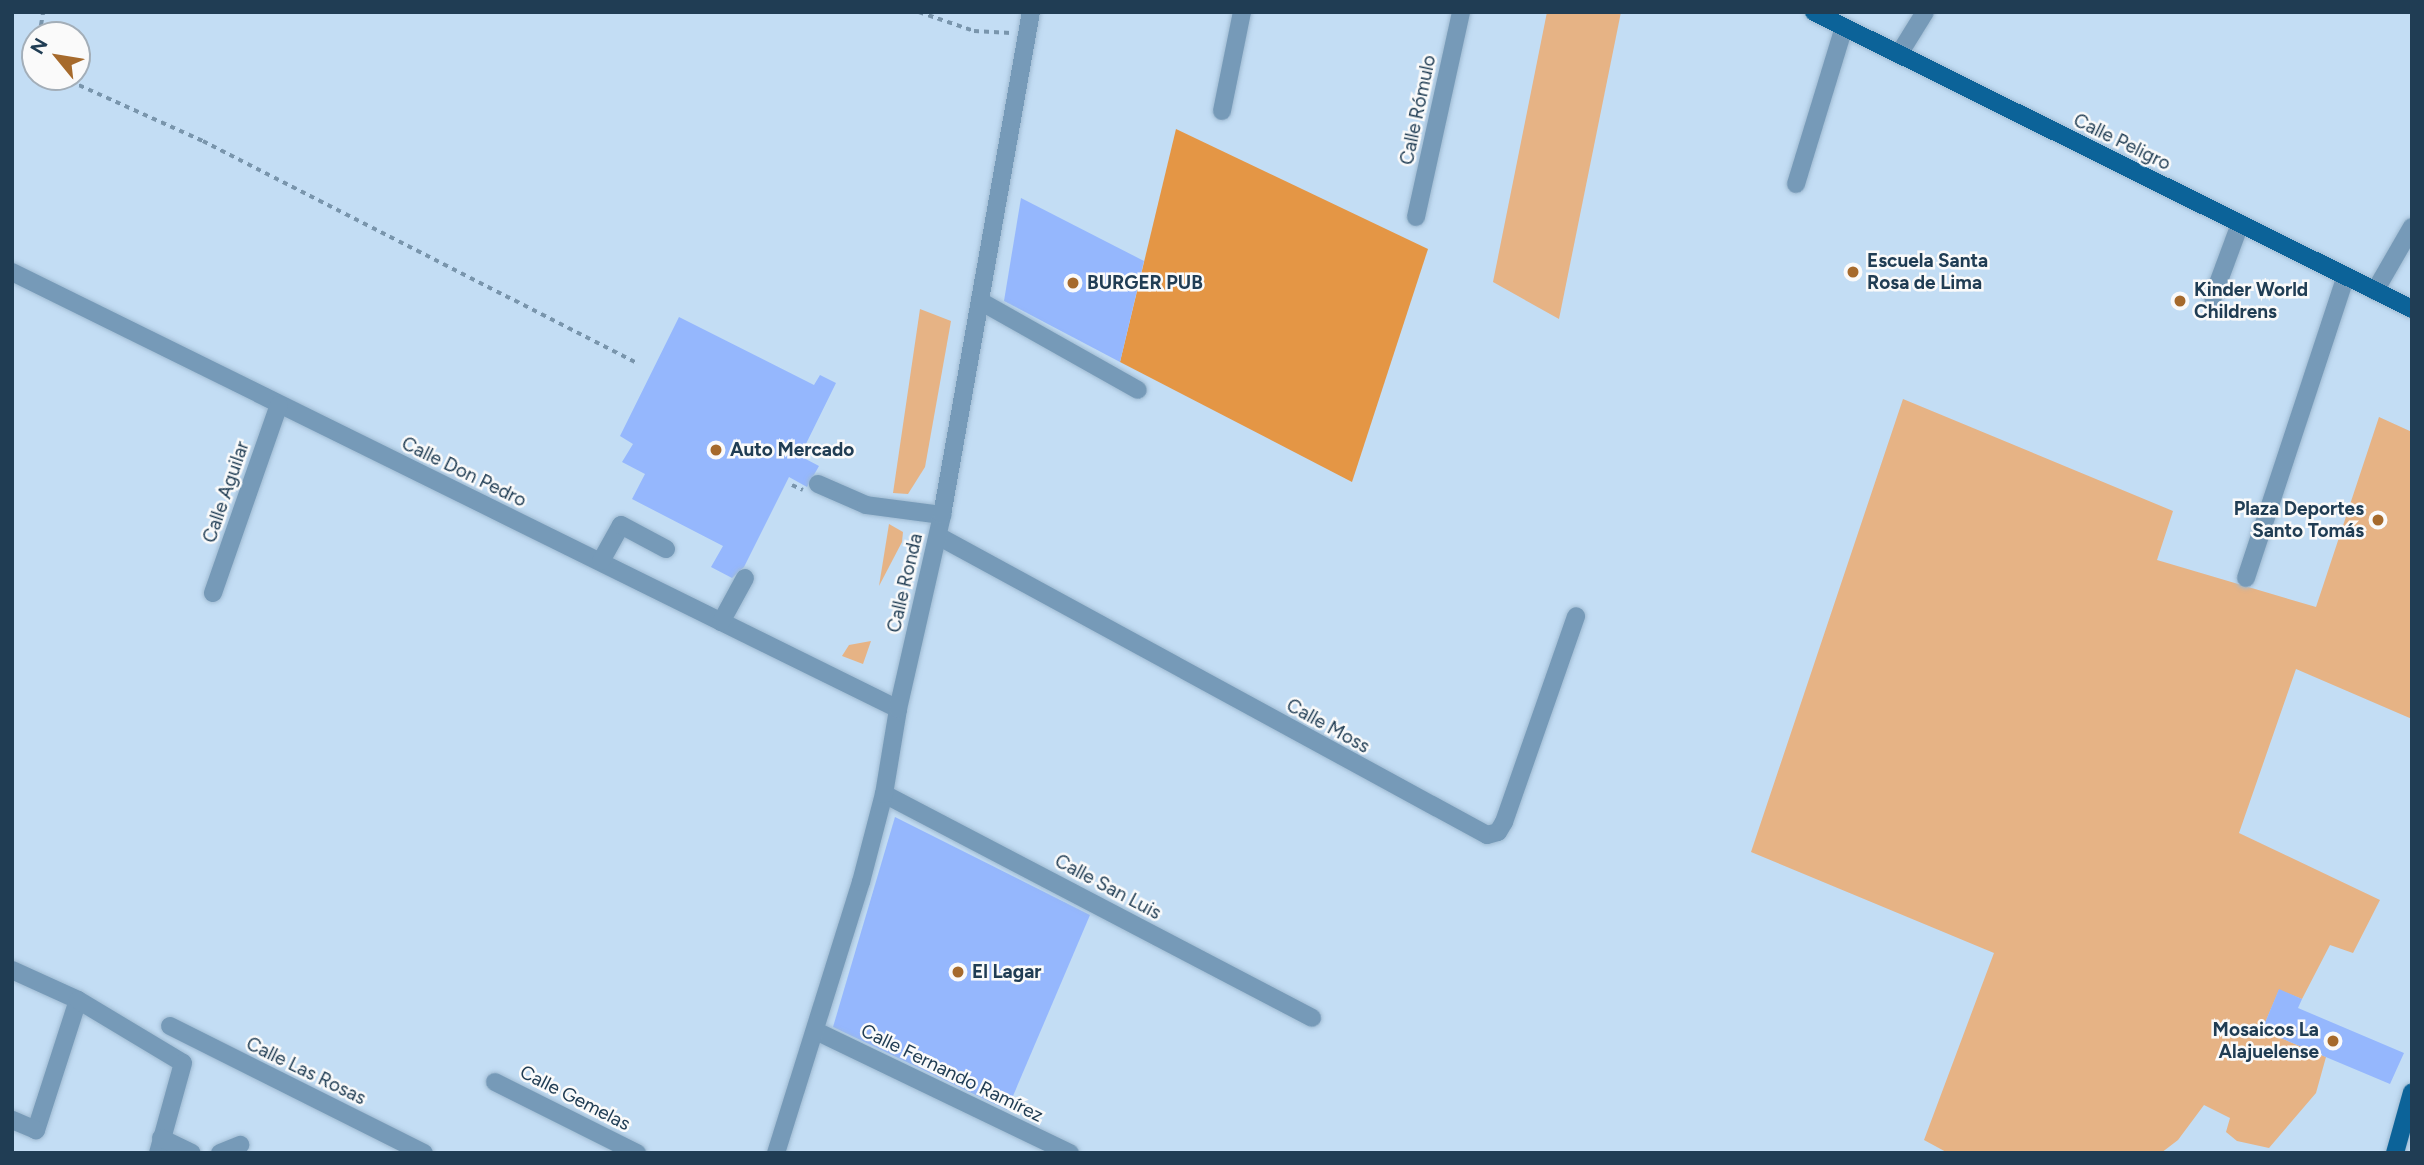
<!DOCTYPE html>
<meta charset="utf-8">
<style>
body{margin:0}
#map{position:relative;width:2424px;height:1165px;overflow:hidden;background:#c3ddf4;font-family:Figtree,sans-serif}
div>[style]{position:absolute}
.green>*{inset:0;background:#e6b385}
.forest>*{inset:0;background:#e49645}
.building>*{inset:0;background:#95b7fd}
.path>*{height:3.5px;margin-top:-1.75px;transform-origin:0;background:repeating-linear-gradient(90deg,#7995ac 0 5px,transparent 0 10px)}
.roads{filter:drop-shadow(0 0 2px #9fbad1) drop-shadow(0 0 2px #9fbad1)}
.minor>*{height:18px;margin:-9px;padding:0 9px;transform-origin:9px;border-radius:9px;background:#769ab8}
.major>*{height:18px;margin:-9px;padding:0 9px;transform-origin:9px;border-radius:9px;background:#0c6399}
.dots>*{width:19px;height:19px;translate:-50% -50%;box-sizing:border-box;border:4px solid #fafafa;border-radius:50%}
span{translate:-50% -50%;white-space:nowrap;text-align:center;line-height:1.15;-webkit-text-stroke:5px #fafafa;paint-order:stroke}
.street-label{font-size:19px;color:#203d54}
.poi-label{font-size:19px;color:#203d54;font-weight:700}
.left{translate:0 -50%;text-align:left}
.right{translate:-100% -50%;text-align:right}
.frame{position:absolute;inset:0;border:14px solid #203d54;pointer-events:none}
.north{position:absolute;left:21px;top:21px;width:70px;height:70px;box-sizing:border-box;background:#fafafa;border:2px solid #a3aeb8;border-radius:50%;rotate:300deg;font-size:19px;font-weight:700;line-height:28px;text-align:center;color:#203d54}
.north::after{content:'';display:block;margin:auto;width:24px;height:32px;background:#a66a2c;clip-path:polygon(50% 0,100% 100%,50% 72%,0 100%)}
</style>
<div id="map">
<div class="green">
<i style="clip-path:polygon(1547px 12px,1621px 12px,1559px 319px,1493px 282px)"></i>
<i style="clip-path:polygon(920px 309px,951px 321px,925px 467px,908px 494px,893px 493px)"></i>
<i style="clip-path:polygon(1903px 399px,2173px 511px,2157px 560px,2316px 607px,2379px 417px,2412px 432px,2412px 719px,2296px 669px,2239px 833px,2380px 900px,2353px 953px,2330px 945px,2302px 999px,2279px 990px,2262px 1030px,2326px 1057px,2316px 1093px,2269px 1148px,2237px 1141px,2226px 1132px,2230px 1118px,2204px 1105px,2178px 1140px,2161px 1153px,1948px 1153px,1924px 1140px,1994px 953px,1751px 852px)"></i>
<i style="clip-path:polygon(889px 524px,903px 532px,902px 542px,879px 586px)"></i>
<i style="clip-path:polygon(871px 641px,863px 664px,842px 656px,849px 645px)"></i>
</div>
<div class="forest">
<i style="clip-path:polygon(1176px 129px,1428px 249px,1352px 482px,1120px 362px)"></i>
</div>
<div class="building">
<i style="clip-path:polygon(1021px 198px,1144px 261px,1120px 362px,1004px 301px)"></i>
<i style="clip-path:polygon(679px 317px,814px 385px,820px 375px,836px 383px,800px 456px,819px 466px,807px 487px,789px 477px,744px 567px,732px 578px,711px 567px,723px 546px,632px 499px,645px 474px,622px 462px,633px 444px,620px 436px)"></i>
<i style="clip-path:polygon(895px 817px,1090px 915px,1007px 1110px,833px 1027px)"></i>
<i style="clip-path:polygon(2279px 989px,2302px 999px,2298px 1008px,2404px 1053px,2390px 1084px,2262px 1030px)"></i>
</div>
<div class="path">
<i style="left:919px;top:12px;width:58px;rotate:19.1deg"></i>
<i style="left:974px;top:31px;width:37px;rotate:3deg"></i>
<i style="left:39px;top:35px;width:23px;rotate:-80deg"></i>
<i style="left:35px;top:61px;width:4px;rotate:90deg"></i>
<i style="left:61px;top:77px;width:156px;rotate:24.3deg"></i>
<i style="left:203px;top:141px;width:487px;rotate:27.1deg"></i>
<i style="left:792px;top:485px;width:12px;rotate:24deg"></i>
</div>
<div class="roads">
<div class="minor">
<i style="left:1899px;top:54px;width:49px;rotate:-58.2deg"></i>
<i style="left:1222px;top:111px;width:101px;rotate:-78.6deg"></i>
<i style="left:1796px;top:184px;width:164px;rotate:-73deg"></i>
<i style="left:1416px;top:217px;width:210px;rotate:-77.6deg"></i>
<i style="left:12px;top:272px;width:988px;rotate:26.25deg"></i>
<i style="left:2375px;top:291px;width:74px;rotate:-60deg"></i>
<i style="left:2213px;top:297px;width:78px;rotate:-69.7deg"></i>
<i style="left:980px;top:301px;width:181px;rotate:29.4deg"></i>
<i style="left:818px;top:484px;width:52px;rotate:23.6deg"></i>
<i style="left:866px;top:505px;width:77px;rotate:7.5deg"></i>
<i style="left:938px;top:536px;width:625px;rotate:28.57deg"></i>
<i style="left:1487px;top:835px;width:11px;rotate:-15deg"></i>
<i style="left:1498px;top:832px;width:12px;rotate:-59deg"></i>
<i style="left:1504px;top:822px;width:218px;rotate:-70.7deg"></i>
<i style="left:601px;top:561px;width:41px;rotate:-60.9deg"></i>
<i style="left:621px;top:525px;width:51px;rotate:28.1deg"></i>
<i style="left:2246px;top:578px;width:318px;rotate:-71.7deg"></i>
<i style="left:213px;top:593px;width:199px;rotate:-70.7deg"></i>
<i style="left:721px;top:622px;width:50px;rotate:-61.4deg"></i>
<i style="left:884px;top:794px;width:483px;rotate:27.6deg"></i>
<i style="left:12px;top:970px;width:72px;rotate:24.4deg"></i>
<i style="left:78px;top:1000px;width:137px;rotate:107.9deg"></i>
<i style="left:36px;top:1130px;width:26px;rotate:-157deg"></i>
<i style="left:78px;top:1000px;width:122px;rotate:31deg"></i>
<i style="left:183px;top:1063px;width:93px;rotate:105.5deg"></i>
<i style="left:170px;top:1026px;width:284px;rotate:26.6deg"></i>
<i style="left:816px;top:1031px;width:282px;rotate:25.7deg"></i>
<i style="left:495px;top:1082px;width:159px;rotate:26.6deg"></i>
<i style="left:161px;top:1138px;width:34px;rotate:26deg"></i>
<i style="left:220px;top:1153px;width:22px;rotate:-22deg"></i>
<i style="left:776px;top:1153px;width:284px;rotate:-72.6deg"></i>
<i style="left:861px;top:882px;width:91px;rotate:-75.4deg"></i>
<i style="left:884px;top:794px;width:86px;rotate:-80.6deg"></i>
<i style="left:898px;top:709px;width:199px;rotate:-77.2deg"></i>
<i style="left:942px;top:515px;width:511px;rotate:-79.97deg"></i>
</div>
<div class="major">
<i style="left:1814px;top:12px;width:668px;rotate:26.41deg"></i>
<i style="left:2395px;top:1153px;width:63px;rotate:-74.4deg"></i>
</div>
</div>
<div class="dots">
<i style="left:1853px;top:272px;background:#a66a2c"></i>
<i style="left:1073px;top:283px;background:#a66a2c"></i>
<i style="left:2180px;top:301px;background:#a66a2c"></i>
<i style="left:716px;top:450px;background:#a66a2c"></i>
<i style="left:2378px;top:520px;background:#a66a2c"></i>
<i style="left:958px;top:972px;background:#a66a2c"></i>
<i style="left:2333px;top:1041px;background:#a66a2c"></i>
</div>
<div class="street-label">
<span style="left:1418px;top:110px;rotate:-78deg">Calle Rómulo</span>
<span style="left:2122px;top:142px;rotate:26deg">Calle Peligro</span>
<span style="left:464px;top:472px;rotate:26deg">Calle Don Pedro</span>
<span style="left:226px;top:492px;rotate:-71deg">Calle Aguilar</span>
<span style="left:905px;top:583px;rotate:-77deg">Calle Ronda</span>
<span style="left:1328px;top:726px;rotate:29deg">Calle Moss</span>
<span style="left:1108px;top:887px;rotate:28deg">Calle San Luis</span>
<span style="left:306px;top:1071px;rotate:26deg">Calle Las Rosas</span>
<span style="left:952px;top:1073px;rotate:26deg">Calle Fernando Ramírez</span>
<span style="left:575px;top:1098px;rotate:27deg">Calle Gemelas</span>
</div>
<div class="poi-label">
<span class="left" style="left:1867px;top:272px">Escuela Santa<br>Rosa de Lima</span>
<span class="left" style="left:1087px;top:283px">BURGER PUB</span>
<span class="left" style="left:2194px;top:301px">Kinder World<br>Childrens</span>
<span class="left" style="left:730px;top:450px">Auto Mercado</span>
<span class="right" style="left:2364px;top:520px">Plaza Deportes<br>Santo Tomás</span>
<span class="left" style="left:972px;top:972px">El Lagar</span>
<span class="right" style="left:2319px;top:1041px">Mosaicos La<br>Alajuelense</span>
</div>
<div class="frame"></div>
<div class="north">N</div>
</div>
